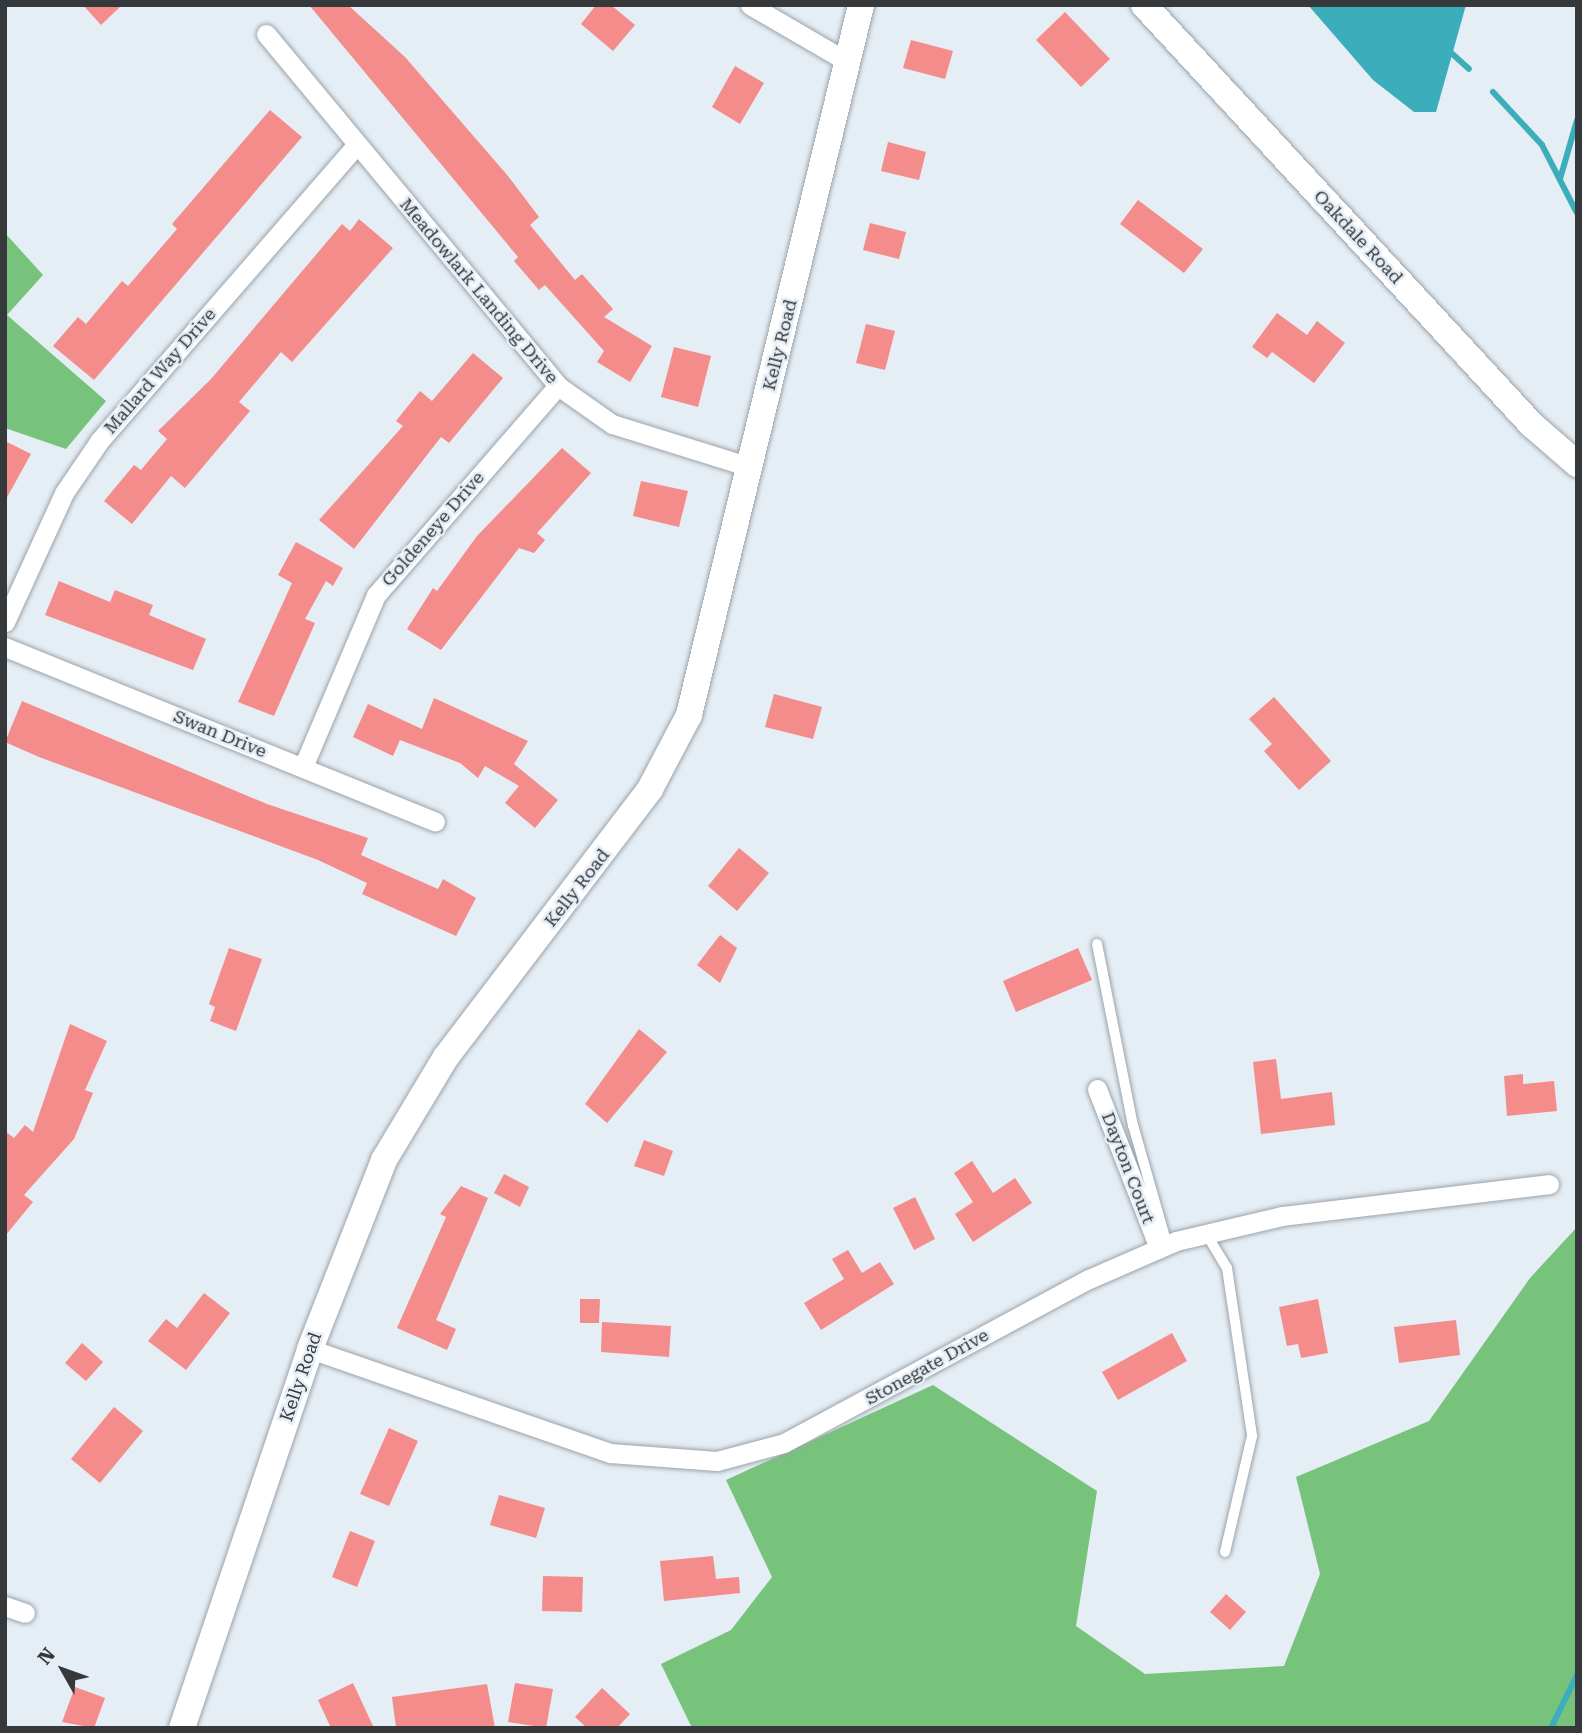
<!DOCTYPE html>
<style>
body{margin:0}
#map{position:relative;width:1582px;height:1733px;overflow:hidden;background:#e5edf5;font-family:"Roboto Serif",serif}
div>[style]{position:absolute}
.forest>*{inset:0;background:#77c37c}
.water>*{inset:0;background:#3caebb}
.stream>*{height:6px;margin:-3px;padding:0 3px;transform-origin:3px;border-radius:3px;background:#3caebb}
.building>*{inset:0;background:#f48c8c}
.roads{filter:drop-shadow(0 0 2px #9ba3aa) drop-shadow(0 0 2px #9ba3aa)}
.lane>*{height:10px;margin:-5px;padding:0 5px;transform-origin:5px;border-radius:5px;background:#fff}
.street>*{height:19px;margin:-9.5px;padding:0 9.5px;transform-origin:9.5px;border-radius:9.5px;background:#fff}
.secondary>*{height:26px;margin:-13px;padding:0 13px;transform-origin:13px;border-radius:13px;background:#fff}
span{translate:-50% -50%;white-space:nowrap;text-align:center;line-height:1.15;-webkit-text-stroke:5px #e5edf5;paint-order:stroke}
.street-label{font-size:18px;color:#36393c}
.frame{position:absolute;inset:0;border:7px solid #36393c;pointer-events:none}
.north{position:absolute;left:28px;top:1635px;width:70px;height:70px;-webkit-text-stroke:5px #e5edf5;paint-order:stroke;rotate:310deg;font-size:19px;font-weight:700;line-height:28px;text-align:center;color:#36393c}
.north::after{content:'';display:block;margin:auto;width:24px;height:32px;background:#36393c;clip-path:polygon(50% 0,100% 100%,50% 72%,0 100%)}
</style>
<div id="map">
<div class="forest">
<i style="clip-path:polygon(5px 233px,43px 275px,7px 315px,106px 401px,66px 449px,5px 428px)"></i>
<i style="clip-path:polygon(1577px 1227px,1577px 1728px,692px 1728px,661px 1664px,731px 1630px,772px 1577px,726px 1480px,933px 1385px,1097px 1491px,1076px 1626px,1145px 1674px,1284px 1666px,1320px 1574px,1296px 1477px,1429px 1421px,1530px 1278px)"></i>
</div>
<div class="water">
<i style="clip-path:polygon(1308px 5px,1466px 5px,1436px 112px,1414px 112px,1373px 80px)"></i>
</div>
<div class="stream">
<i style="left:1448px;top:50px;width:28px;rotate:42deg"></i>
<i style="left:1493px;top:92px;width:72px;rotate:47.2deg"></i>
<i style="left:1542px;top:145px;width:76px;rotate:62.8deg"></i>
<i style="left:1560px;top:179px;width:61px;rotate:-73.9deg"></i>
<i style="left:1551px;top:1728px;width:59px;rotate:-63.9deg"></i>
</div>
<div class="building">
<i style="clip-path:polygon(83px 5px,122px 5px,101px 25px)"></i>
<i style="clip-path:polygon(309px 5px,348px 5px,405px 57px,508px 176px,539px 217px,530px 225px,575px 280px,582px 274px,613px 309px,604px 317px,652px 346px,630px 382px,597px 362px,604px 351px,545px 285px,539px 290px,514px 261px,518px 257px)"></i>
<i style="clip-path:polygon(596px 5px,611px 5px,635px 25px,613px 51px,581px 24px)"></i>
<i style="clip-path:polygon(1065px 12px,1110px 59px,1081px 87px,1036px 40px)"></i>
<i style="clip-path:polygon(911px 40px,953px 51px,945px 79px,903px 68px)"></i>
<i style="clip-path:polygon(735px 66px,764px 83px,740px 124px,712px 107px)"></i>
<i style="clip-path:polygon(270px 110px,302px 137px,94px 380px,53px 346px,78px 317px,86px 324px,122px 281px,128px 286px,177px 229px,172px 224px)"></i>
<i style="clip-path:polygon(888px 142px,926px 152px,919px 180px,881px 171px)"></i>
<i style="clip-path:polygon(1138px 200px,1203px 249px,1184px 273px,1120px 224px)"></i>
<i style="clip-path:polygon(359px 219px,393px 248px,292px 362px,281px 352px,239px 402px,250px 411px,185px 488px,171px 476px,132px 524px,104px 501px,134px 465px,141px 470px,167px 439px,158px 431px,211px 379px,342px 224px,350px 231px)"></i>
<i style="clip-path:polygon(870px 223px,906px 232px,899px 259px,863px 250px)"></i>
<i style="clip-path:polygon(1277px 313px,1307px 335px,1317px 321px,1345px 343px,1314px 383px,1272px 352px,1267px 358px,1252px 347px)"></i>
<i style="clip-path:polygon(866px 324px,895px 331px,885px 370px,856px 363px)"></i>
<i style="clip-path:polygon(674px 347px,711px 356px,698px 407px,661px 397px)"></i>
<i style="clip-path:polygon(473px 353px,503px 378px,449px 443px,441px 437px,354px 549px,319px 520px,403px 426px,396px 421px,420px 391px,432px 401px)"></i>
<i style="clip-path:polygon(5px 441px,31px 454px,5px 501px)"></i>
<i style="clip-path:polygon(562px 448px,591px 473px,537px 533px,545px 540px,534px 553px,519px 548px,441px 650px,407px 629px,433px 588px,437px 591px,477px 536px)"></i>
<i style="clip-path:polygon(641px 481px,688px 491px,679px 527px,633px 516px)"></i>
<i style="clip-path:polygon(296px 542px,343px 568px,333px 586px,326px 581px,305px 619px,315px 623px,274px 716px,238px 702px,292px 583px,278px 575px)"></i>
<i style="clip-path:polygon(59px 581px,110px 602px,115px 590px,153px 605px,149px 615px,206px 639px,193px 670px,45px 615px)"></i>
<i style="clip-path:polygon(774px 694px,822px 707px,813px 739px,765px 727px)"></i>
<i style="clip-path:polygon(1274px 697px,1331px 761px,1299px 790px,1264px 751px,1272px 744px,1249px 719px)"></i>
<i style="clip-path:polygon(434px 698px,528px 741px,514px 764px,558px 800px,535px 828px,505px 803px,519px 786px,485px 766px,478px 778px,460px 763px,400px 740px,393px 756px,353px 737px,368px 704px,422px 729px)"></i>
<i style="clip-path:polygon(22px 701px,267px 804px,368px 838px,361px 855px,438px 889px,443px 879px,476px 898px,456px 936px,362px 894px,367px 883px,318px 860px,39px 757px,5px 742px)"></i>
<i style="clip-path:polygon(739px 848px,769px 873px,737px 911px,708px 886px)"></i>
<i style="clip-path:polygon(720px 935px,737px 948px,720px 983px,697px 965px)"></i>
<i style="clip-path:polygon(229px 948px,262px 959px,236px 1031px,210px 1021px,215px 1007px,209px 1004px)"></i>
<i style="clip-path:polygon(1078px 948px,1092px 980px,1016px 1012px,1003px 981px)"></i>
<i style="clip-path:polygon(70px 1024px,107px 1041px,85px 1090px,93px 1093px,74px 1139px,24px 1195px,33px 1202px,5px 1236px,5px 1131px,14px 1138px,25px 1125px,33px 1132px)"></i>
<i style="clip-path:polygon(639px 1029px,667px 1052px,607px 1123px,585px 1104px)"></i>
<i style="clip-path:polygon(1276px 1059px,1281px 1099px,1332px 1092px,1335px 1125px,1261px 1134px,1253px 1062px)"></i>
<i style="clip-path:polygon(1523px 1074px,1523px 1084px,1554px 1081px,1557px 1111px,1507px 1116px,1504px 1076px)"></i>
<i style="clip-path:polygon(644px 1140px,673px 1151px,664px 1176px,634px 1166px)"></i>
<i style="clip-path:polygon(972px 1161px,993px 1193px,1015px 1178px,1032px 1203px,973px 1242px,955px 1214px,973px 1202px,954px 1173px)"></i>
<i style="clip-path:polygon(504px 1174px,529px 1187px,520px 1207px,494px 1193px)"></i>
<i style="clip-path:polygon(461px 1186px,488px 1198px,436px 1320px,456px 1329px,447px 1350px,397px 1328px,446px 1217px,440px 1214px)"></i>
<i style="clip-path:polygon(915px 1197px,935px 1239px,914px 1250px,893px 1208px)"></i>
<i style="clip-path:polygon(848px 1250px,862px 1273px,880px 1262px,894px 1284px,821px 1330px,804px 1303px,844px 1279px,832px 1259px)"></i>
<i style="clip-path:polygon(204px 1293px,230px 1313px,186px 1370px,148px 1341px,166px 1319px,177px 1328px)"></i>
<i style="clip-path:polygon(580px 1299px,600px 1299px,599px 1323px,580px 1323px)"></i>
<i style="clip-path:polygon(1318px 1299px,1328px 1353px,1301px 1358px,1298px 1344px,1287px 1346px,1279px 1307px)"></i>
<i style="clip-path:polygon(1456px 1320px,1460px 1355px,1399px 1363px,1394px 1327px)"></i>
<i style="clip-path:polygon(602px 1322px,671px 1326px,669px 1357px,601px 1352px)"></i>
<i style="clip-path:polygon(1172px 1333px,1187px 1361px,1118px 1400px,1102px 1372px)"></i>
<i style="clip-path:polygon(82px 1343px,103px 1362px,86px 1381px,65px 1363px)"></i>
<i style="clip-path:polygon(114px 1407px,143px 1431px,100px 1483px,71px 1459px)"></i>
<i style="clip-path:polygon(389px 1428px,418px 1441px,389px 1506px,360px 1494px)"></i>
<i style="clip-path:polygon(499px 1495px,545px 1508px,536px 1538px,490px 1525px)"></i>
<i style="clip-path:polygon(350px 1531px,375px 1541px,357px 1587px,332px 1577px)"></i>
<i style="clip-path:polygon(713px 1556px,716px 1579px,739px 1577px,740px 1593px,664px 1601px,660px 1561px)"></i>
<i style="clip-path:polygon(543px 1576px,583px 1577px,582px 1612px,542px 1611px)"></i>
<i style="clip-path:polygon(1226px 1594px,1246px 1612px,1230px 1630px,1210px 1612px)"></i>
<i style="clip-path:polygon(353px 1683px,374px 1728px,331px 1728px,318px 1700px)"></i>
<i style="clip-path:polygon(515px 1683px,553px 1689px,546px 1728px,508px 1722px)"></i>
<i style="clip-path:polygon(487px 1684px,495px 1728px,396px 1728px,392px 1697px)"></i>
<i style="clip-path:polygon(75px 1687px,105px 1698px,94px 1728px,62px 1722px)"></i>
<i style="clip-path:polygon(602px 1688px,630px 1714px,617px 1728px,587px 1728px,575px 1717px)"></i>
</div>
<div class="roads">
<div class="lane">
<i style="left:1097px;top:944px;width:185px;rotate:78.8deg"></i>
<i style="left:1133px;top:1125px;width:124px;rotate:74.1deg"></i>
<i style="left:1207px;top:1235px;width:39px;rotate:59deg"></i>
<i style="left:1227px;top:1268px;width:170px;rotate:81.5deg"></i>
<i style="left:1252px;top:1436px;width:119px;rotate:103.1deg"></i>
</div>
<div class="street">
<i style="left:750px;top:5px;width:113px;rotate:30.2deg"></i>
<i style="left:266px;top:34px;width:457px;rotate:50.3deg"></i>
<i style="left:558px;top:386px;width:66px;rotate:35.1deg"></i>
<i style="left:612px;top:424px;width:145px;rotate:17.3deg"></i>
<i style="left:5px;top:622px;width:142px;rotate:-65.4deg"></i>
<i style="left:64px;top:493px;width:64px;rotate:-55.8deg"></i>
<i style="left:100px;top:440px;width:390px;rotate:-49deg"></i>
<i style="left:5px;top:647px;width:464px;rotate:22.1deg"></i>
<i style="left:303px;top:767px;width:187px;rotate:-67deg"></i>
<i style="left:376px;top:595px;width:277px;rotate:-49deg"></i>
<i style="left:1097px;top:1089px;width:171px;rotate:68.7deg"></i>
<i style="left:310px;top:1349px;width:318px;rotate:19.1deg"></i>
<i style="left:610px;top:1453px;width:107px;rotate:4.3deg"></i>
<i style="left:717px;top:1461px;width:69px;rotate:-15deg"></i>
<i style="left:784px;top:1443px;width:346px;rotate:-28.3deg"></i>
<i style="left:1089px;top:1279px;width:95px;rotate:-23.6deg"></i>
<i style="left:1176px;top:1241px;width:109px;rotate:-13.3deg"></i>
<i style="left:1282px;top:1216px;width:269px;rotate:-6.8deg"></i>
<i style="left:5px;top:1606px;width:21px;rotate:19deg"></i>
</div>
<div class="secondary">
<i style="left:1144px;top:5px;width:572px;rotate:47.27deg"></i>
<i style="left:1532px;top:425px;width:60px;rotate:40.9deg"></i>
<i style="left:182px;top:1728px;width:400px;rotate:-71.3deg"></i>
<i style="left:310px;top:1349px;width:203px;rotate:-68.6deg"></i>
<i style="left:384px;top:1160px;width:120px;rotate:-59deg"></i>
<i style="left:446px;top:1057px;width:337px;rotate:-52.7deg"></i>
<i style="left:650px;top:789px;width:84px;rotate:-62.2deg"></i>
<i style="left:689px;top:715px;width:731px;rotate:-76.38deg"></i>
</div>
</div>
<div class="street-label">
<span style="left:1358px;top:237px;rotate:47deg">Oakdale Road</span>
<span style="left:479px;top:291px;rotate:50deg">Meadowlark Landing Drive</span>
<span style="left:780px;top:345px;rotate:-76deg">Kelly Road</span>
<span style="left:160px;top:371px;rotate:-49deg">Mallard Way Drive</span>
<span style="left:433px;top:529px;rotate:-49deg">Goldeneye Drive</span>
<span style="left:220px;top:734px;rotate:22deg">Swan Drive</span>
<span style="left:577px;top:888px;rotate:-52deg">Kelly Road</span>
<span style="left:1128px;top:1168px;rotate:69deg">Dayton Court</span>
<span style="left:927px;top:1367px;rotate:-29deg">Stonegate Drive</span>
<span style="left:301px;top:1377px;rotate:-71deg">Kelly Road</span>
</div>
<div class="frame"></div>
<div class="north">N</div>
</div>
